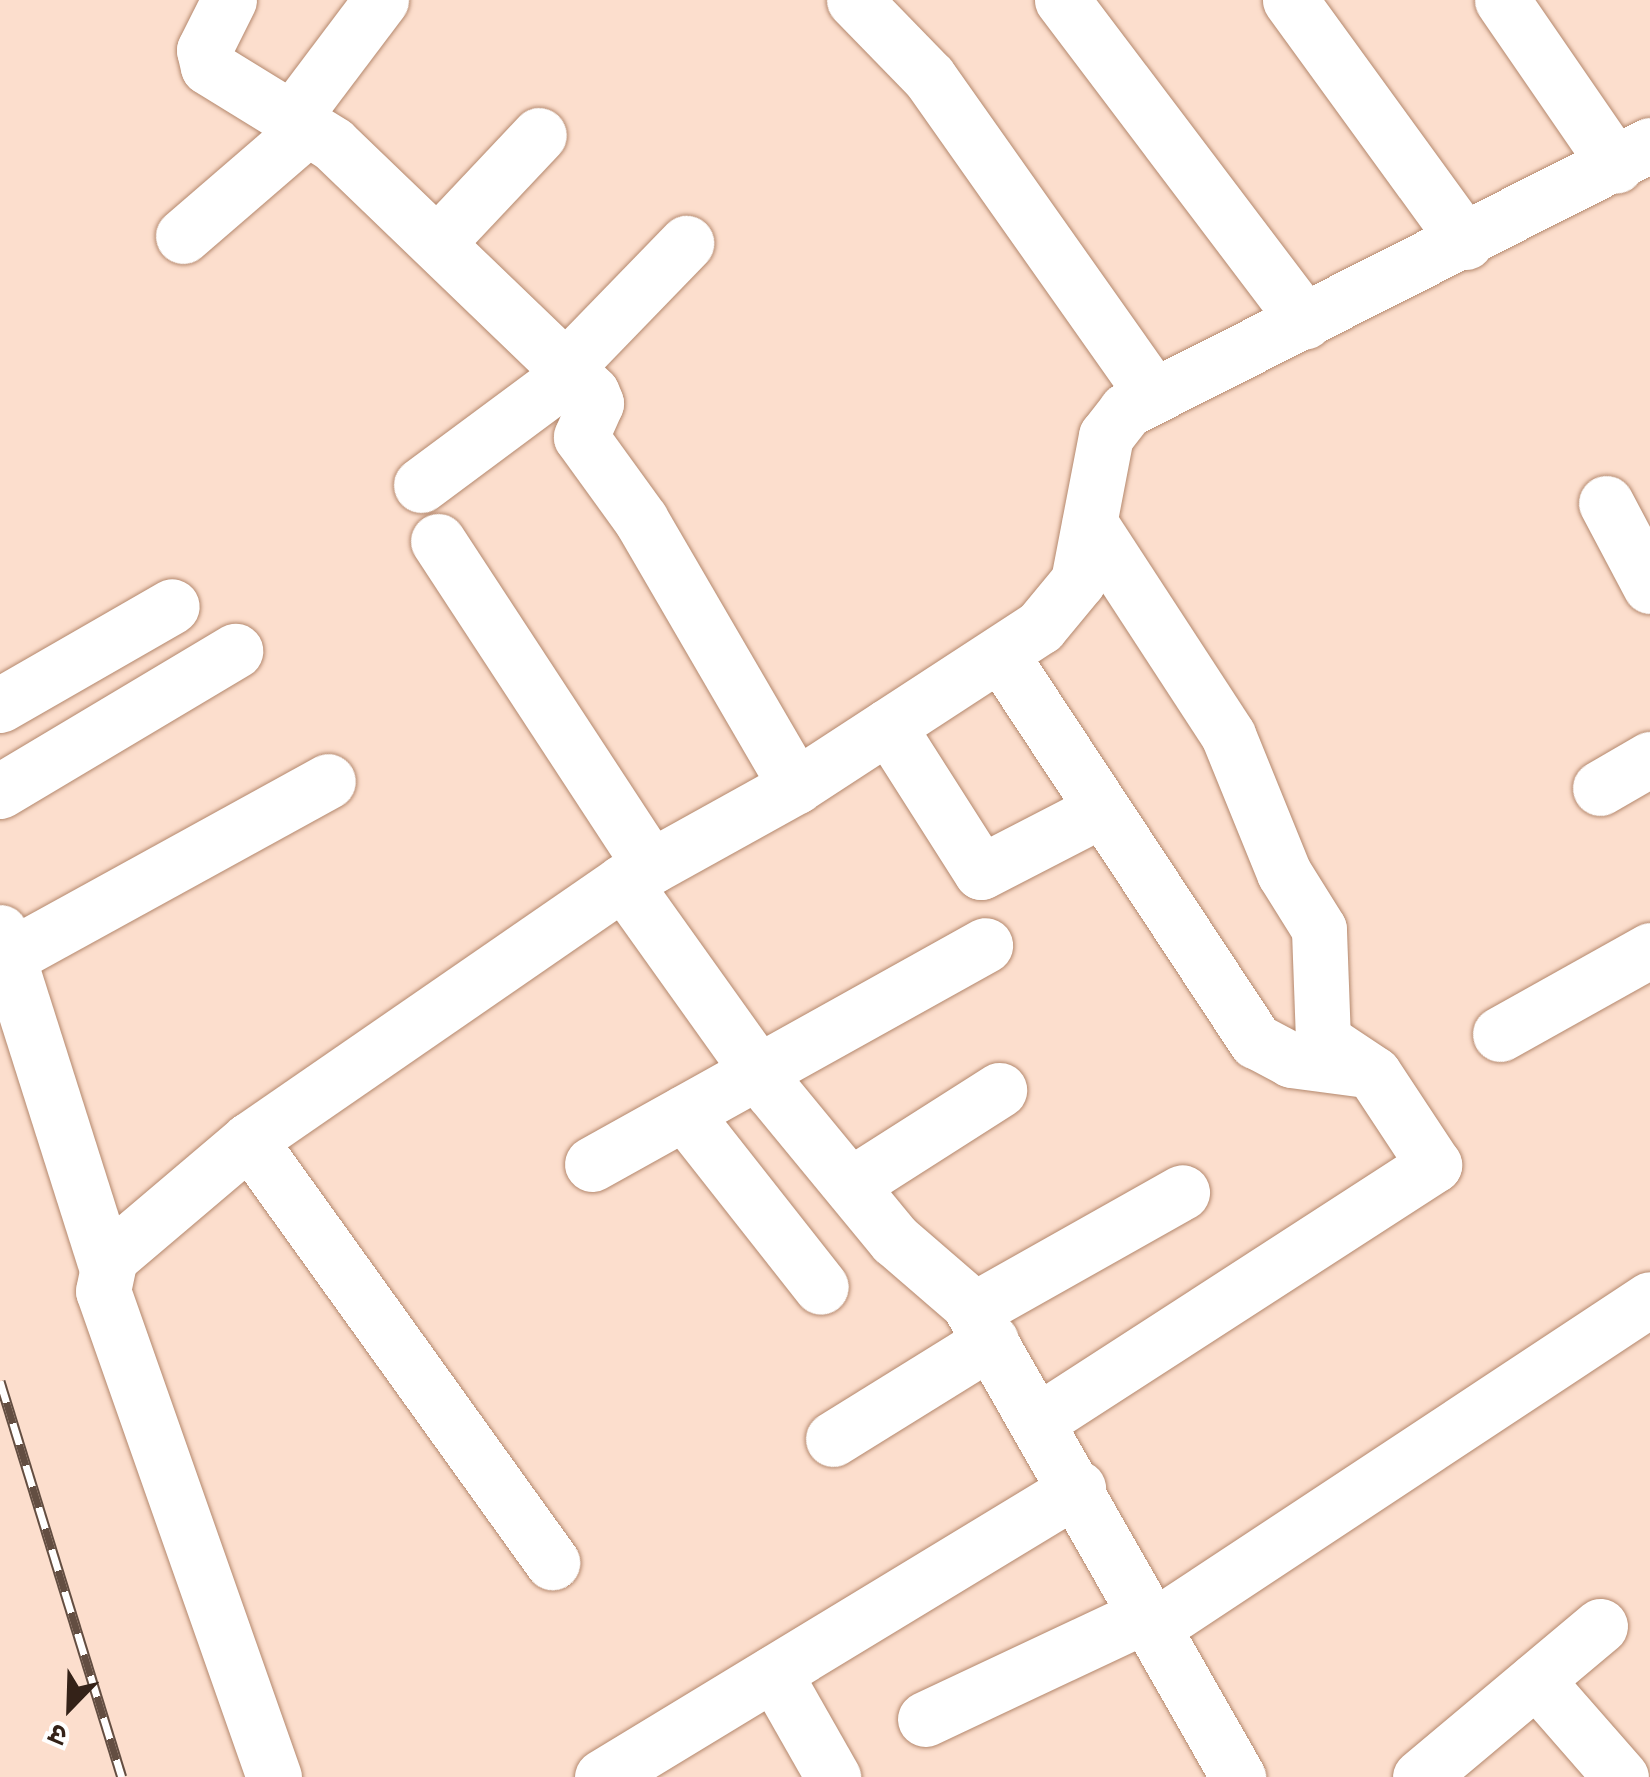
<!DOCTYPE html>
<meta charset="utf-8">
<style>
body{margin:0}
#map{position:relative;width:1650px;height:1777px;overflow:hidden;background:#fcdecd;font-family:Helvetica,"Noto Sans Devanagari",sans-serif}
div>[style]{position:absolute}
.roads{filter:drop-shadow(0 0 2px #b4886d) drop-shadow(0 0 2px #b4886d)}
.minor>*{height:55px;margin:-27.5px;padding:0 27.5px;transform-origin:27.5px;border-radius:27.5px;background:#fff}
.rail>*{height:11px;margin-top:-5.5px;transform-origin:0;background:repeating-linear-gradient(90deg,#fff 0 22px,#634e42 0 44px);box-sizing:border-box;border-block:2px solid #634e42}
span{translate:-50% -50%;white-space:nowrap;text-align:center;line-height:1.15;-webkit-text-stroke:9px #fff;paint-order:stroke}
.north{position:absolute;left:20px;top:1657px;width:100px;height:100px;-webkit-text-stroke:8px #fff;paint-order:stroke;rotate:203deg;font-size:28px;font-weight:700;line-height:40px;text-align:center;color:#342218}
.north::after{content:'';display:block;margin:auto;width:35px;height:45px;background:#342218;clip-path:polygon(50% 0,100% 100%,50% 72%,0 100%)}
</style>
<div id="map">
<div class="roads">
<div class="minor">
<i style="left:229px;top:0;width:56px;rotate:116.6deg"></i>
<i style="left:204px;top:50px;width:17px;rotate:77deg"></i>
<i style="left:208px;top:67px;width:147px;rotate:31.6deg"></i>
<i style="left:333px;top:144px;width:359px;rotate:43.9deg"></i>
<i style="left:592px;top:393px;width:11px;rotate:68deg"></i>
<i style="left:596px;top:403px;width:37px;rotate:114deg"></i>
<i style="left:581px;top:437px;width:102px;rotate:54.1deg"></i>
<i style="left:641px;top:520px;width:308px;rotate:59.8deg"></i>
<i style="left:854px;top:0;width:107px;rotate:45.8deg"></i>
<i style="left:929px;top:77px;width:390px;rotate:54.8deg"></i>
<i style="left:1062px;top:0;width:403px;rotate:52.9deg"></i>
<i style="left:1290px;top:0;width:299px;rotate:54deg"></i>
<i style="left:1502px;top:0;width:201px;rotate:55.5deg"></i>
<i style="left:292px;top:118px;width:148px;rotate:-53deg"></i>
<i style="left:183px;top:236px;width:165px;rotate:-40.8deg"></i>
<i style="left:438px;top:242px;width:147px;rotate:-46.7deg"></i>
<i style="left:566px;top:367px;width:173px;rotate:-45.9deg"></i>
<i style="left:421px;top:485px;width:188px;rotate:-36.6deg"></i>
<i style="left:1606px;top:503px;width:94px;rotate:62.1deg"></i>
<i style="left:438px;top:541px;width:389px;rotate:56.8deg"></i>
<i style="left:1001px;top:655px;width:463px;rotate:56.6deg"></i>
<i style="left:1256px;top:1041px;width:40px;rotate:28deg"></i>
<i style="left:1291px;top:1060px;width:76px;rotate:7.6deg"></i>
<i style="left:0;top:705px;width:198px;rotate:-29.9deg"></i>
<i style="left:888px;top:726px;width:173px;rotate:57.5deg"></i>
<i style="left:981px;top:872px;width:133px;rotate:-27.3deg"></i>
<i style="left:1600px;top:788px;width:58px;rotate:-30.1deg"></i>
<i style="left:0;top:791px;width:274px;rotate:-30.8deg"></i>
<i style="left:623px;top:882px;width:257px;rotate:54.5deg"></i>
<i style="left:772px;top:1091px;width:193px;rotate:50.5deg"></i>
<i style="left:895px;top:1240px;width:96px;rotate:40.8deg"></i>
<i style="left:968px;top:1303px;width:546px;rotate:60.33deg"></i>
<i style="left:0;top:932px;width:351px;rotate:72.4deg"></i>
<i style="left:8px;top:957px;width:365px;rotate:-28.8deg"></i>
<i style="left:1500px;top:1034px;width:172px;rotate:-29.2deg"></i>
<i style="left:684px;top:1113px;width:221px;rotate:51.8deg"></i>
<i style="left:249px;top:1140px;width:520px;rotate:54.32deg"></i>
<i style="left:592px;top:1164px;width:450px;rotate:-29.1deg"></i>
<i style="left:850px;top:1185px;width:177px;rotate:-32.5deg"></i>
<i style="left:973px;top:1310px;width:240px;rotate:-29.4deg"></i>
<i style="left:1038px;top:1421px;width:472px;rotate:-32.9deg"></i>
<i style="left:1434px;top:1165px;width:109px;rotate:-123.4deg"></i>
<i style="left:1374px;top:1074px;width:61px;rotate:-146.3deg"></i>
<i style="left:1323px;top:1040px;width:111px;rotate:-92.1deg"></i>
<i style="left:1319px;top:929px;width:66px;rotate:-122deg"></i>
<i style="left:1284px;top:873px;width:149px;rotate:-112.1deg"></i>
<i style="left:1228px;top:735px;width:253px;rotate:-123.1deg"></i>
<i style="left:833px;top:1439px;width:186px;rotate:-31.8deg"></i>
<i style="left:1155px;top:1626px;width:593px;rotate:-33.45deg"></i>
<i style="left:774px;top:1673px;width:120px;rotate:60.4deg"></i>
<i style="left:1536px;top:1680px;width:129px;rotate:48.8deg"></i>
<i style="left:925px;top:1719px;width:246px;rotate:-25.2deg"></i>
<i style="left:274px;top:1777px;width:515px;rotate:-109.38deg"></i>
<i style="left:103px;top:1291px;width:34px;rotate:-78deg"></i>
<i style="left:110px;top:1258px;width:182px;rotate:-40.3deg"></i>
<i style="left:249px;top:1140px;width:454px;rotate:-34.6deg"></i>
<i style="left:623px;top:882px;width:198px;rotate:-29deg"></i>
<i style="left:796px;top:786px;width:291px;rotate:-33.1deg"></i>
<i style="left:1040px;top:627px;width:60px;rotate:-50.4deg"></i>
<i style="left:1078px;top:581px;width:148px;rotate:-79.1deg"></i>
<i style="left:1106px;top:436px;width:33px;rotate:-52deg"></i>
<i style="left:1126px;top:410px;width:587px;rotate:-26.83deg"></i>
<i style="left:602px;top:1777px;width:557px;rotate:-31.26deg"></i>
<i style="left:1420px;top:1777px;width:235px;rotate:-40deg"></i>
</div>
</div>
<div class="rail">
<i style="left:0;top:1381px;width:414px;rotate:72.9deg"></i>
</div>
<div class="north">उ</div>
</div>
